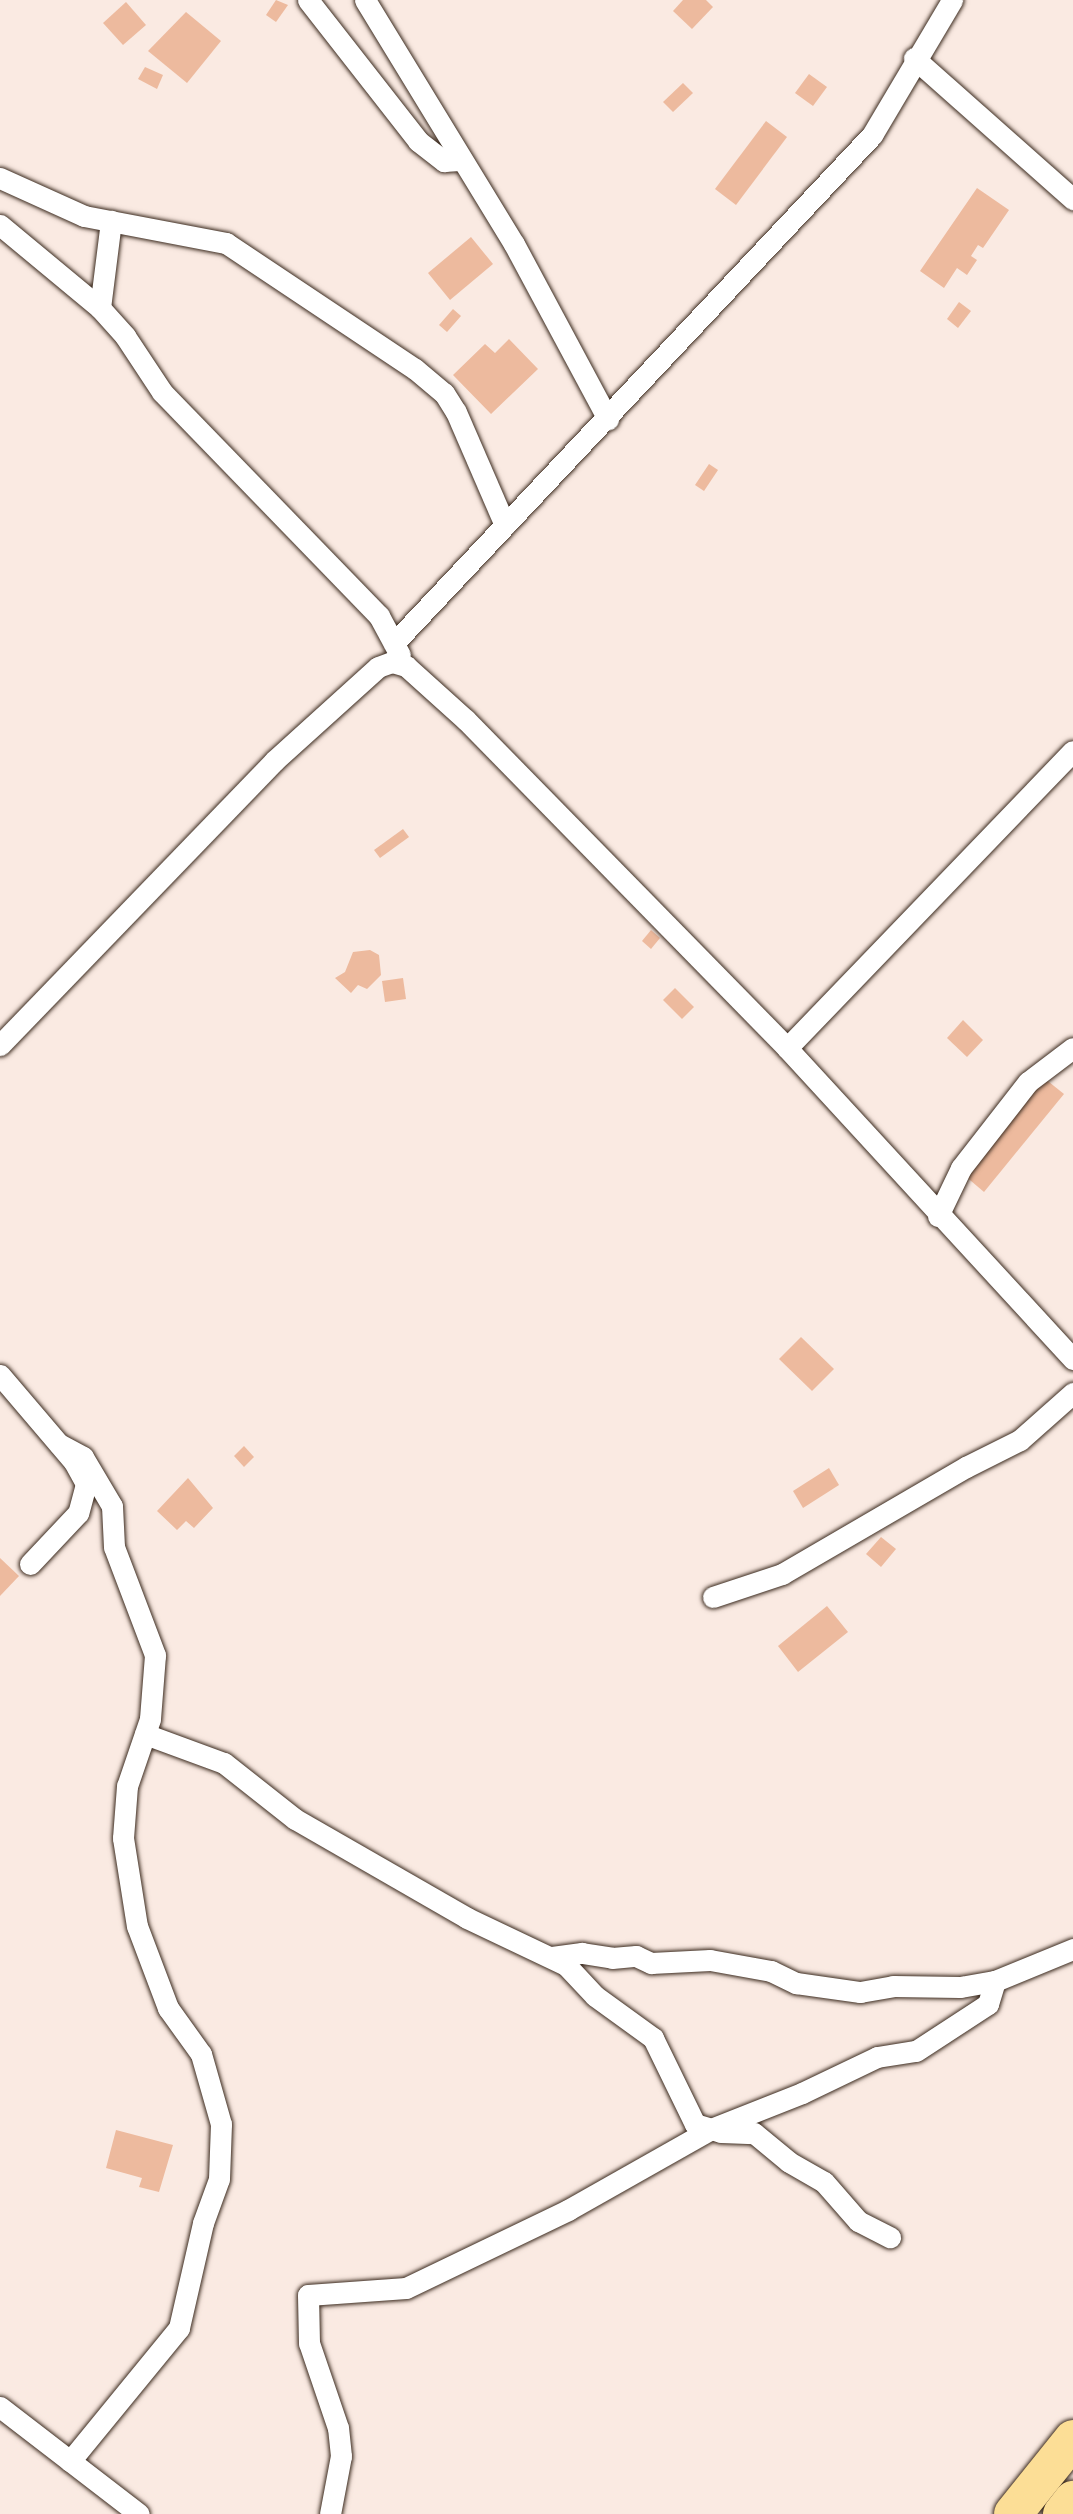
<!DOCTYPE html>
<style>
body{margin:0}
#map{position:relative;width:1073px;height:2514px;overflow:hidden;background:#faeae2;font-family:"Patrick Hand",sans-serif}
div>[style]{position:absolute}
.building>*{inset:0;background:#edba9e}
.roads{filter:drop-shadow(0 0 2px #3b2a1e) drop-shadow(0 0 2px #3b2a1e)}
.street>*{height:21px;margin:-10.5px;padding:0 10.5px;transform-origin:10.5px;border-radius:10.5px;background:#fff}
.highway>*{height:38px;margin:-19px;padding:0 19px;transform-origin:19px;border-radius:19px;background:#fcde96}
span{translate:-50% -50%;white-space:nowrap;text-align:center;line-height:1.15;-webkit-text-stroke:6px #fff;paint-order:stroke}
</style>
<div id="map">
<div class="building">
<i style="clip-path:polygon(276px 0,288px 5px,276px 22px,266px 15px)"></i>
<i style="clip-path:polygon(683px 0,706px 0,713px 7px,692px 29px,673px 11px)"></i>
<i style="clip-path:polygon(126px 2px,146px 25px,123px 45px,103px 23px)"></i>
<i style="clip-path:polygon(186px 12px,221px 41px,187px 83px,148px 51px)"></i>
<i style="clip-path:polygon(145px 67px,163px 75px,157px 89px,138px 79px)"></i>
<i style="clip-path:polygon(809px 74px,827px 87px,813px 106px,795px 93px)"></i>
<i style="clip-path:polygon(683px 83px,693px 93px,673px 112px,663px 102px)"></i>
<i style="clip-path:polygon(766px 121px,787px 137px,736px 205px,715px 189px)"></i>
<i style="clip-path:polygon(977px 188px,1009px 210px,983px 248px,978px 245px,971px 256px,977px 260px,967px 275px,957px 268px,944px 288px,920px 271px)"></i>
<i style="clip-path:polygon(471px 237px,493px 264px,450px 300px,428px 273px)"></i>
<i style="clip-path:polygon(959px 302px,971px 311px,958px 328px,947px 319px)"></i>
<i style="clip-path:polygon(453px 309px,461px 316px,447px 332px,439px 325px)"></i>
<i style="clip-path:polygon(509px 339px,538px 369px,491px 414px,453px 375px,485px 344px,495px 353px)"></i>
<i style="clip-path:polygon(709px 464px,718px 470px,704px 491px,695px 485px)"></i>
<i style="clip-path:polygon(403px 829px,409px 837px,380px 858px,374px 850px)"></i>
<i style="clip-path:polygon(651px 930px,660px 938px,651px 949px,642px 941px)"></i>
<i style="clip-path:polygon(370px 950px,379px 955px,381px 975px,367px 989px,358px 985px,351px 993px,335px 978px,345px 972px,353px 952px)"></i>
<i style="clip-path:polygon(403px 978px,406px 999px,385px 1002px,382px 981px)"></i>
<i style="clip-path:polygon(675px 988px,694px 1007px,682px 1019px,663px 1000px)"></i>
<i style="clip-path:polygon(963px 1020px,983px 1040px,967px 1057px,947px 1038px)"></i>
<i style="clip-path:polygon(1044px 1078px,1064px 1094px,984px 1192px,964px 1175px)"></i>
<i style="clip-path:polygon(801px 1337px,834px 1369px,812px 1391px,779px 1359px)"></i>
<i style="clip-path:polygon(244px 1446px,254px 1457px,244px 1467px,234px 1456px)"></i>
<i style="clip-path:polygon(829px 1468px,839px 1485px,803px 1508px,793px 1491px)"></i>
<i style="clip-path:polygon(188px 1478px,213px 1508px,194px 1528px,186px 1521px,177px 1530px,157px 1511px)"></i>
<i style="clip-path:polygon(881px 1537px,896px 1549px,881px 1567px,866px 1554px)"></i>
<i style="clip-path:polygon(0 1558px,19px 1576px,0 1596px)"></i>
<i style="clip-path:polygon(827px 1606px,848px 1632px,798px 1672px,778px 1646px)"></i>
<i style="clip-path:polygon(116px 2130px,173px 2145px,159px 2192px,139px 2187px,142px 2178px,106px 2168px)"></i>
</div>
<div class="roads">
<div class="street">
<i style="left:308px;top:0;width:179px;rotate:52deg"></i>
<i style="left:418px;top:141px;width:33px;rotate:38deg"></i>
<i style="left:444px;top:161px;width:15px;rotate:-4deg"></i>
<i style="left:365px;top:0;width:286px;rotate:58.6deg"></i>
<i style="left:514px;top:244px;width:199px;rotate:61.8deg"></i>
<i style="left:914px;top:58px;width:213px;rotate:41.6deg"></i>
<i style="left:0;top:178px;width:92px;rotate:24.3deg"></i>
<i style="left:84px;top:216px;width:145px;rotate:10.8deg"></i>
<i style="left:226px;top:243px;width:227px;rotate:33.7deg"></i>
<i style="left:415px;top:369px;width:38px;rotate:40deg"></i>
<i style="left:444px;top:393px;width:22px;rotate:58deg"></i>
<i style="left:456px;top:412px;width:123px;rotate:66.6deg"></i>
<i style="left:0;top:225px;width:130px;rotate:39.7deg"></i>
<i style="left:100px;top:308px;width:38px;rotate:48deg"></i>
<i style="left:125px;top:336px;width:67px;rotate:56.5deg"></i>
<i style="left:162px;top:392px;width:312px;rotate:45.9deg"></i>
<i style="left:379px;top:616px;width:44px;rotate:61.7deg"></i>
<i style="left:100px;top:308px;width:88px;rotate:-82.8deg"></i>
<i style="left:394px;top:643px;width:698px;rotate:-46.74deg"></i>
<i style="left:872px;top:135px;width:157px;rotate:-59.3deg"></i>
<i style="left:0;top:1045px;width:395px;rotate:-46deg"></i>
<i style="left:274px;top:761px;width:140px;rotate:-42.1deg"></i>
<i style="left:378px;top:667px;width:15px;rotate:-20deg"></i>
<i style="left:392px;top:662px;width:15px;rotate:16deg"></i>
<i style="left:406px;top:666px;width:81px;rotate:42deg"></i>
<i style="left:466px;top:720px;width:459px;rotate:45.6deg"></i>
<i style="left:787px;top:1048px;width:423px;rotate:47.4deg"></i>
<i style="left:787px;top:1048px;width:412px;rotate:-46.1deg"></i>
<i style="left:938px;top:1216px;width:53px;rotate:-64.4deg"></i>
<i style="left:961px;top:1168px;width:109px;rotate:-52.1deg"></i>
<i style="left:1028px;top:1082px;width:56px;rotate:-37.1deg"></i>
<i style="left:0;top:1375px;width:114px;rotate:49.6deg"></i>
<i style="left:74px;top:1462px;width:25px;rotate:61deg"></i>
<i style="left:86px;top:1484px;width:30px;rotate:105deg"></i>
<i style="left:78px;top:1513px;width:70px;rotate:133.3deg"></i>
<i style="left:59px;top:1444px;width:27px;rotate:28deg"></i>
<i style="left:83px;top:1457px;width:57px;rotate:59.4deg"></i>
<i style="left:112px;top:1506px;width:41px;rotate:87.2deg"></i>
<i style="left:114px;top:1547px;width:116px;rotate:69.2deg"></i>
<i style="left:155px;top:1655px;width:64px;rotate:94.5deg"></i>
<i style="left:150px;top:1719px;width:71px;rotate:108.9deg"></i>
<i style="left:127px;top:1786px;width:52px;rotate:94.4deg"></i>
<i style="left:123px;top:1838px;width:89px;rotate:81deg"></i>
<i style="left:137px;top:1926px;width:88px;rotate:69.3deg"></i>
<i style="left:168px;top:2008px;width:57px;rotate:54.3deg"></i>
<i style="left:201px;top:2054px;width:73px;rotate:74.1deg"></i>
<i style="left:221px;top:2124px;width:55px;rotate:92.1deg"></i>
<i style="left:219px;top:2179px;width:47px;rotate:110deg"></i>
<i style="left:203px;top:2223px;width:108px;rotate:102.9deg"></i>
<i style="left:179px;top:2328px;width:172px;rotate:129.3deg"></i>
<i style="left:713px;top:1597px;width:73px;rotate:-18.4deg"></i>
<i style="left:782px;top:1574px;width:213px;rotate:-30.2deg"></i>
<i style="left:966px;top:1467px;width:60px;rotate:-26.6deg"></i>
<i style="left:1020px;top:1440px;width:71px;rotate:-41.6deg"></i>
<i style="left:145px;top:1734px;width:84px;rotate:20.2deg"></i>
<i style="left:224px;top:1763px;width:90px;rotate:38.3deg"></i>
<i style="left:295px;top:1819px;width:198px;rotate:29.9deg"></i>
<i style="left:467px;top:1918px;width:110px;rotate:25.4deg"></i>
<i style="left:566px;top:1965px;width:42px;rotate:46.9deg"></i>
<i style="left:595px;top:1996px;width:72px;rotate:35.9deg"></i>
<i style="left:653px;top:2038px;width:96px;rotate:64deg"></i>
<i style="left:695px;top:2124px;width:27px;rotate:17deg"></i>
<i style="left:721px;top:2132px;width:33px;rotate:2deg"></i>
<i style="left:754px;top:2133px;width:45px;rotate:39.6deg"></i>
<i style="left:789px;top:2162px;width:40px;rotate:29.7deg"></i>
<i style="left:824px;top:2182px;width:52px;rotate:48.9deg"></i>
<i style="left:858px;top:2221px;width:36px;rotate:27deg"></i>
<i style="left:552px;top:1957px;width:30px;rotate:-8deg"></i>
<i style="left:582px;top:1953px;width:30px;rotate:9deg"></i>
<i style="left:612px;top:1958px;width:24px;rotate:-5deg"></i>
<i style="left:636px;top:1956px;width:17px;rotate:25deg"></i>
<i style="left:651px;top:1963px;width:59px;rotate:-2.9deg"></i>
<i style="left:710px;top:1960px;width:62px;rotate:10.2deg"></i>
<i style="left:771px;top:1971px;width:28px;rotate:26deg"></i>
<i style="left:796px;top:1983px;width:65px;rotate:8deg"></i>
<i style="left:860px;top:1992px;width:34px;rotate:-10deg"></i>
<i style="left:893px;top:1986px;width:67px;rotate:0.9deg"></i>
<i style="left:960px;top:1987px;width:36px;rotate:-10deg"></i>
<i style="left:0;top:2407px;width:175px;rotate:37.6deg"></i>
<i style="left:330px;top:2514px;width:59px;rotate:-79.3deg"></i>
<i style="left:341px;top:2456px;width:28px;rotate:-96deg"></i>
<i style="left:338px;top:2428px;width:90px;rotate:-108.8deg"></i>
<i style="left:309px;top:2343px;width:48px;rotate:-91.2deg"></i>
<i style="left:308px;top:2295px;width:98px;rotate:-4.1deg"></i>
<i style="left:406px;top:2288px;width:180px;rotate:-25.7deg"></i>
<i style="left:568px;top:2210px;width:164px;rotate:-29.5deg"></i>
<i style="left:711px;top:2129px;width:98px;rotate:-21.6deg"></i>
<i style="left:802px;top:2093px;width:83px;rotate:-25.6deg"></i>
<i style="left:877px;top:2057px;width:39px;rotate:-9deg"></i>
<i style="left:916px;top:2051px;width:86px;rotate:-33.1deg"></i>
<i style="left:988px;top:2004px;width:24px;rotate:-73deg"></i>
<i style="left:995px;top:1981px;width:84px;rotate:-22.3deg"></i>
</div>
<div class="highway">
<i style="left:1013px;top:2514px;width:96px;rotate:-51.3deg"></i>
<i style="left:1062px;top:2514px;width:18px;rotate:-52deg"></i>
</div>
</div>
</div>
